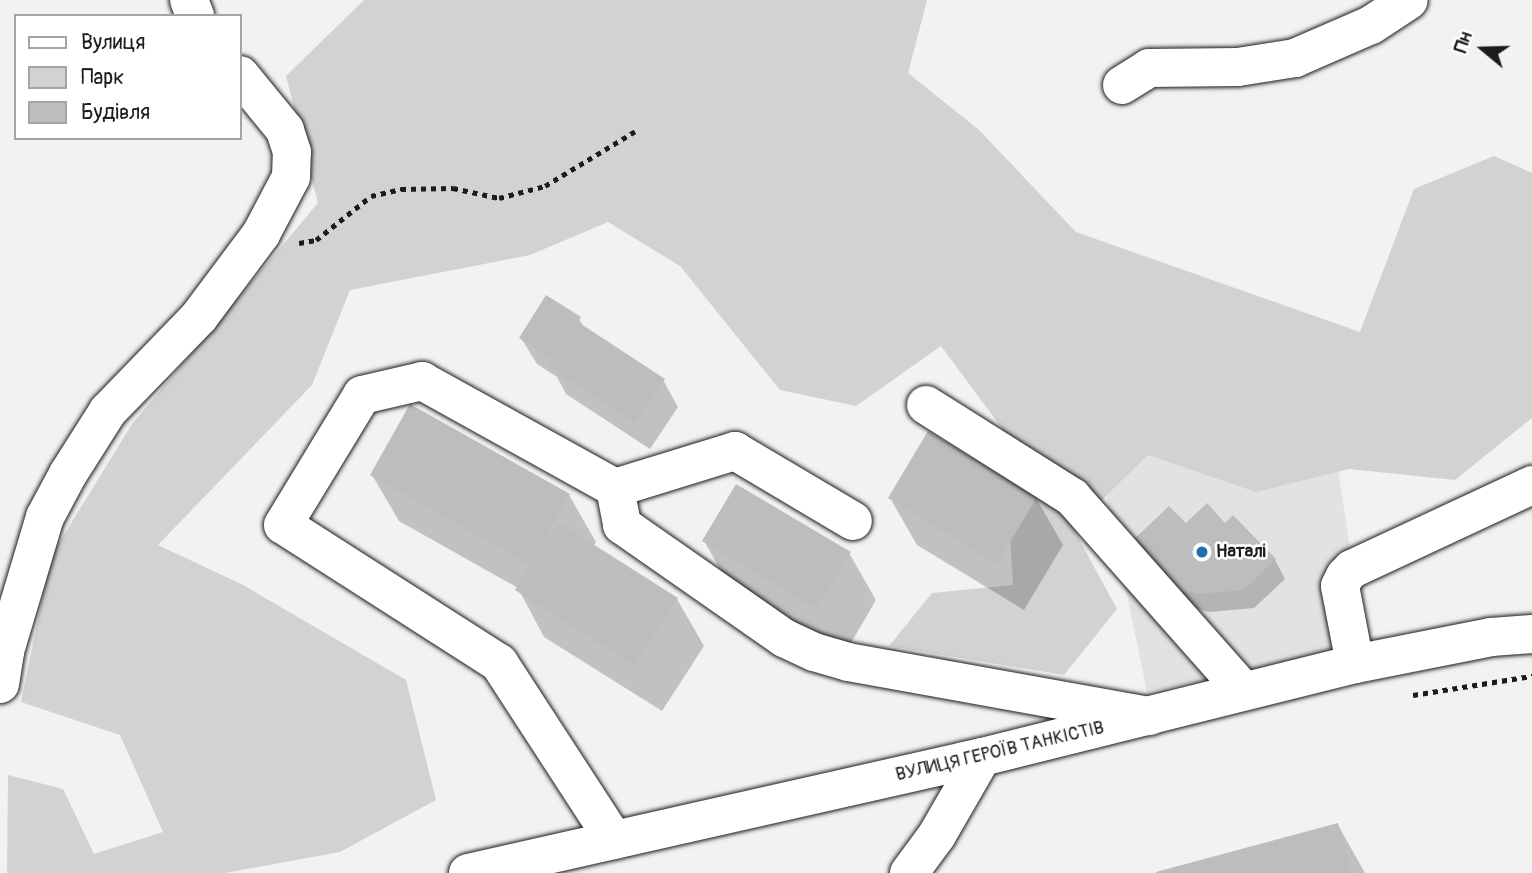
<!DOCTYPE html>
<meta charset="utf-8">
<style>
body{margin:0}
#map{position:relative;width:1532px;height:873px;overflow:hidden;background:#f2f2f2;font-family:Pangolin,sans-serif}
div>[style]{position:absolute}
.built>*{inset:0;background:#e2e2e2}
.green>*{inset:0;background:#d2d2d2}
.shadow>*{inset:0;background:#0003}
.building>*{inset:0;background:#bdbdbd}
.path>*{height:4.5px;margin-top:-2.25px;transform-origin:0;background:repeating-linear-gradient(90deg,#1c1c1c 0 5px,transparent 0 10px)}
.roads{filter:drop-shadow(0 0 2px #1c1c1c) drop-shadow(0 0 2px #1c1c1c)}
.minor>*{height:38px;margin:-19px;padding:0 19px;transform-origin:19px;border-radius:19px;background:#fff}
.major>*{height:38px;margin:-19px;padding:0 19px;transform-origin:19px;border-radius:19px;background:#fff}
.dots>*{width:19px;height:19px;translate:-50% -50%;box-sizing:border-box;border:4px solid #fff;border-radius:50%}
span{translate:-50% -50%;white-space:nowrap;text-align:center;line-height:1.15;-webkit-text-stroke:5px #fff;paint-order:stroke}
.poi-label{font-size:18px;color:#1c1c1c;font-weight:700}
.left{translate:0 -50%;text-align:left}
.street-label{font-size:18px;color:#1c1c1c}
.legend{position:absolute;left:14px;top:14px;width:228px;height:126px;box-sizing:border-box;background:#fff;border:2px solid #a4a4a4;margin:0;padding:9px 12px;list-style:none;font-size:21px;color:#1c1c1c}
.legend li{display:flex;align-items:center;gap:14px;height:35px}
.legend b{width:35px;border:2px solid #a4a4a4}
.north{position:absolute;left:1448px;top:14px;width:70px;height:70px;-webkit-text-stroke:5px #fff;paint-order:stroke;rotate:289deg;font-size:19px;font-weight:700;line-height:28px;text-align:center;color:#1c1c1c}
.north::after{content:'';display:block;margin:auto;width:24px;height:32px;background:#1c1c1c;clip-path:polygon(50% 0,100% 100%,50% 72%,0 100%)}
</style>
<div id="map">
<div class="built">
<i style="clip-path:polygon(1332px 429px,1365px 648px,1147px 692px,1098px 454px)"></i>
</div>
<div class="green">
<i style="clip-path:polygon(364px 0,927px 0,908px 73px,979px 130px,1076px 232px,1360px 332px,1414px 189px,1494px 156px,1532px 173px,1532px 418px,1455px 480px,1349px 469px,1256px 492px,1148px 455px,1073px 528px,1117px 609px,1064px 675px,889px 646px,932px 593px,1013px 585px,1004px 431px,941px 346px,856px 406px,780px 390px,680px 266px,608px 222px,530px 255px,350px 290px,312px 385px,158px 545px,243px 585px,406px 680px,436px 800px,340px 852px,225px 873px,7px 873px,8px 775px,63px 789px,94px 854px,163px 832px,120px 735px,21px 702px,51px 556px,132px 424px,318px 203px,286px 76px)"></i>
</div>
<div class="shadow">
<i style="clip-path:polygon(579px 319px,585px 329px,663px 380px,678px 407px,650px 449px,566px 394px,557px 377px,537px 364px,521px 338px)"></i>
<i style="clip-path:polygon(372px 475px,569px 495px,596px 542px,594px 546px,677px 599px,704px 646px,662px 711px,544px 637px,518px 588px,399px 521px)"></i>
<i style="clip-path:polygon(890px 498px,1036px 498px,1063px 545px,1024px 610px,917px 545px)"></i>
<i style="clip-path:polygon(1233px 517px,1275px 560px,1285px 579px,1254px 608px,1209px 612px,1180px 604px,1141px 563px,1186px 525px,1224px 525px)"></i>
<i style="clip-path:polygon(704px 541px,849px 553px,876px 600px,844px 655px,731px 588px)"></i>
<i style="clip-path:polygon(1338px 825px,1365px 873px,1160px 873px)"></i>
</div>
<div class="building">
<i style="clip-path:polygon(546px 295px,581px 317px,578px 322px,665px 379px,635px 424px,549px 367px,553px 360px,519px 338px)"></i>
<i style="clip-path:polygon(410px 404px,570px 494px,535px 556px,558px 522px,678px 598px,635px 666px,515px 590px,530px 565px,370px 475px)"></i>
<i style="clip-path:polygon(928px 431px,1037px 497px,997px 564px,888px 498px)"></i>
<i style="clip-path:polygon(736px 484px,851px 552px,817px 609px,702px 541px)"></i>
<i style="clip-path:polygon(1207px 503px,1225px 523px,1233px 515px,1276px 559px,1244px 590px,1198px 594px,1167px 586px,1128px 545px,1169px 506px,1186px 523px)"></i>
<i style="clip-path:polygon(1338px 823px,1352px 873px,1156px 873px,1156px 872px)"></i>
</div>
<div class="path">
<i style="left:299px;top:243px;width:17px;rotate:-10deg"></i>
<i style="left:316px;top:240px;width:70px;rotate:-38.7deg"></i>
<i style="left:371px;top:196px;width:31px;rotate:-13deg"></i>
<i style="left:401px;top:189px;width:52px;rotate:-1.1deg"></i>
<i style="left:453px;top:188px;width:47px;rotate:12.3deg"></i>
<i style="left:499px;top:198px;width:48px;rotate:-14.6deg"></i>
<i style="left:545px;top:186px;width:108px;rotate:-31.3deg"></i>
<i style="left:1413px;top:695px;width:121px;rotate:-9.1deg"></i>
</div>
<div class="roads">
<div class="minor">
<i style="left:189px;top:0;width:17px;rotate:69deg"></i>
<i style="left:1122px;top:85px;width:32px;rotate:-32deg"></i>
<i style="left:1149px;top:68px;width:89px;rotate:-0.6deg"></i>
<i style="left:1238px;top:67px;width:58px;rotate:-9deg"></i>
<i style="left:1295px;top:58px;width:83px;rotate:-23.5deg"></i>
<i style="left:1371px;top:25px;width:45px;rotate:-33.3deg"></i>
<i style="left:926px;top:405px;width:173px;rotate:32.2deg"></i>
<i style="left:1072px;top:497px;width:258px;rotate:48.5deg"></i>
<i style="left:615px;top:488px;width:126px;rotate:-17.1deg"></i>
<i style="left:735px;top:451px;width:137px;rotate:30.7deg"></i>
<i style="left:1355px;top:664px;width:79px;rotate:-100.9deg"></i>
<i style="left:1340px;top:586px;width:11px;rotate:-63deg"></i>
<i style="left:1345px;top:576px;width:10px;rotate:-45deg"></i>
<i style="left:1352px;top:569px;width:199px;rotate:-25deg"></i>
<i style="left:0;top:684px;width:33px;rotate:-81deg"></i>
<i style="left:5px;top:651px;width:140px;rotate:-73.4deg"></i>
<i style="left:45px;top:517px;width:49px;rotate:-61.9deg"></i>
<i style="left:68px;top:474px;width:75px;rotate:-57.6deg"></i>
<i style="left:108px;top:411px;width:131px;rotate:-45.9deg"></i>
<i style="left:199px;top:317px;width:104px;rotate:-53.2deg"></i>
<i style="left:261px;top:234px;width:64px;rotate:-62.2deg"></i>
<i style="left:291px;top:177px;width:25px;rotate:-88deg"></i>
<i style="left:292px;top:152px;width:23px;rotate:-108deg"></i>
<i style="left:285px;top:130px;width:71px;rotate:-129.3deg"></i>
<i style="left:614px;top:840px;width:211px;rotate:-123deg"></i>
<i style="left:499px;top:663px;width:256px;rotate:-147.4deg"></i>
<i style="left:283px;top:525px;width:152px;rotate:-58.7deg"></i>
<i style="left:362px;top:395px;width:62px;rotate:-13.1deg"></i>
<i style="left:422px;top:381px;width:221px;rotate:29deg"></i>
<i style="left:615px;top:488px;width:38px;rotate:79deg"></i>
<i style="left:622px;top:525px;width:198px;rotate:34.9deg"></i>
<i style="left:784px;top:638px;width:33px;rotate:25deg"></i>
<i style="left:814px;top:652px;width:35px;rotate:16deg"></i>
<i style="left:848px;top:662px;width:306px;rotate:10.2deg"></i>
<i style="left:909px;top:873px;width:47px;rotate:-53.6deg"></i>
<i style="left:937px;top:835px;width:90px;rotate:-60deg"></i>
</div>
<div class="major">
<i style="left:468px;top:873px;width:527px;rotate:-12.72deg"></i>
<i style="left:982px;top:757px;width:384px;rotate:-14deg"></i>
<i style="left:1355px;top:664px;width:139px;rotate:-11.2deg"></i>
<i style="left:1491px;top:637px;width:41px;rotate:-4.2deg"></i>
</div>
</div>
<div class="dots">
<i style="left:1202px;top:552px;background:#1f6fb2"></i>
</div>
<div class="poi-label">
<span class="left" style="left:1216px;top:552px">Наталі</span>
</div>
<div class="street-label">
<span style="left:1000px;top:752px;rotate:-13deg">ВУЛИЦЯ ГЕРОЇВ ТАНКІСТІВ</span>
</div>
<ul class="legend">
<li><b style="height:9px;background:#fff"></b>Вулиця</li>
<li><b style="height:19px;background:#d2d2d2"></b>Парк</li>
<li><b style="height:19px;background:#bdbdbd"></b>Будівля</li>
</ul>
<div class="north">Пн</div>
</div>
